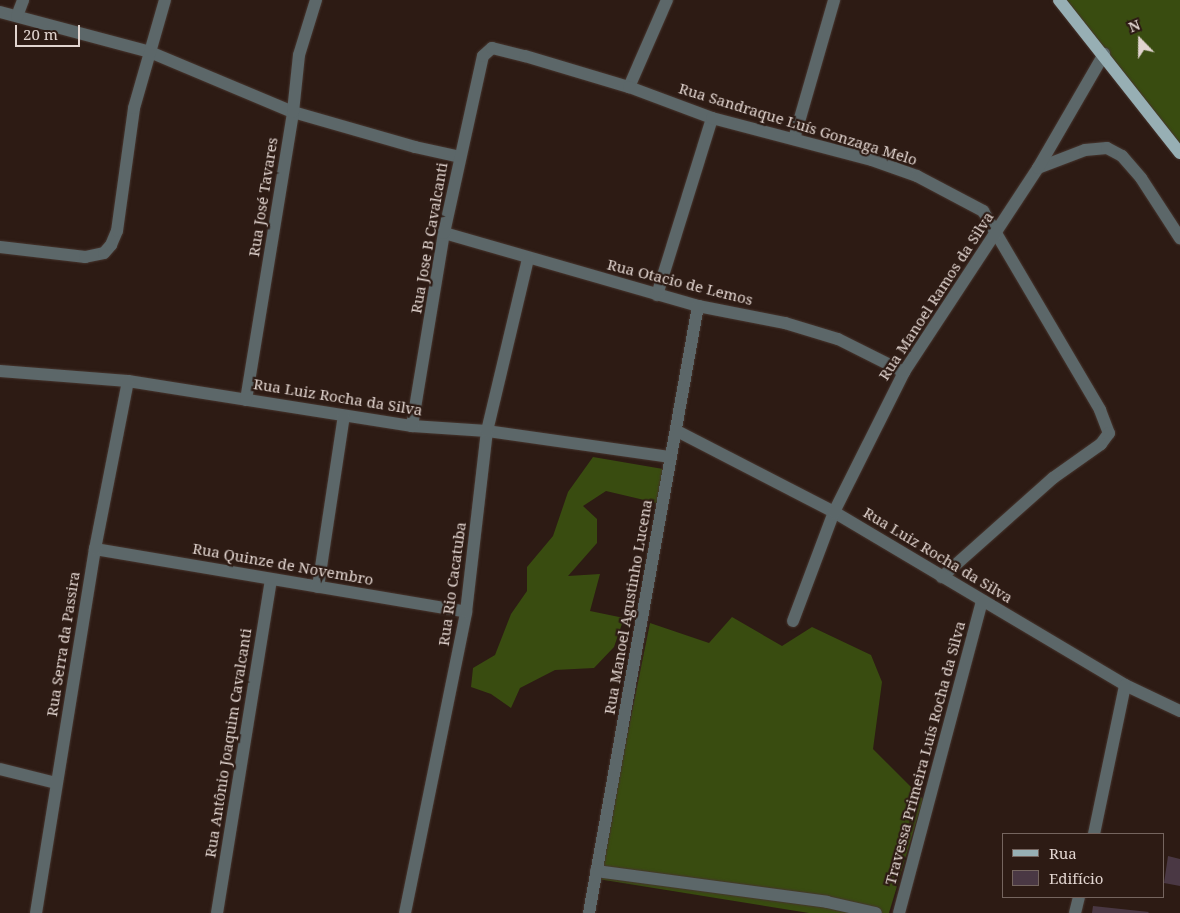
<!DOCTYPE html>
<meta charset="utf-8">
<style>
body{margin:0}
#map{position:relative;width:1180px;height:913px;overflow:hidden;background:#2d1b14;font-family:"Noto Serif",serif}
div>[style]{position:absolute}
.forest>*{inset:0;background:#394c10}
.building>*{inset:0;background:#4a3844}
.roads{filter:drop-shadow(0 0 1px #46352e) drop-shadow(0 0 1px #46352e)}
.minor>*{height:12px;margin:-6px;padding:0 6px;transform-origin:6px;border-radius:6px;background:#5c6769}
.major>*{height:12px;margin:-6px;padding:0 6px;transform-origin:6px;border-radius:6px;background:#97afb4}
span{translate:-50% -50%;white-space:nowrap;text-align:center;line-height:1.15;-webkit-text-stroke:4.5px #2d1b14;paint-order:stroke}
.street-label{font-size:15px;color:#e1d4cf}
.legend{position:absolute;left:1002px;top:833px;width:162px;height:65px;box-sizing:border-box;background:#2d1b14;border:1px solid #75655f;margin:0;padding:6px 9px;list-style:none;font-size:15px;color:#e1d4cf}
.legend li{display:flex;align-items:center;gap:10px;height:25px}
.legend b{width:25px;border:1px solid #75655f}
.north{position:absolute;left:1115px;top:15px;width:50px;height:50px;-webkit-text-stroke:4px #2d1b14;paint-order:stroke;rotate:338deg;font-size:14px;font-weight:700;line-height:20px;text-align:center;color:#e1d4cf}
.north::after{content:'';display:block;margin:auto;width:18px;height:22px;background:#e1d4cf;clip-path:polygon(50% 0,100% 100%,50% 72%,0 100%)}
.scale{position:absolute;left:15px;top:25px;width:65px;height:22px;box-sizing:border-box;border:2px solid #e1d4cf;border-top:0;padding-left:6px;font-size:15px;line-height:18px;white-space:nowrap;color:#e1d4cf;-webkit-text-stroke:4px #2d1b14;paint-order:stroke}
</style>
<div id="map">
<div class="forest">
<i style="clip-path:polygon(1064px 0,1180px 0,1180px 156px)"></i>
<i style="clip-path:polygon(593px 457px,669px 470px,657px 503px,606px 491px,583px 506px,597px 519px,597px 543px,568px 576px,600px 574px,590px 611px,624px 618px,614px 647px,594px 668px,555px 670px,520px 688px,511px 708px,491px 694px,471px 687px,473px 668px,495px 655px,511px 614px,527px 591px,527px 567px,553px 536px,568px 492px)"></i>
<i style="clip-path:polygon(732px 617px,782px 646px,812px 627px,871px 655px,882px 682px,873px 749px,923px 799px,889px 913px,809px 913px,598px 879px,650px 623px,709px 643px)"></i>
</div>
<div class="building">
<i style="clip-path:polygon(1168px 856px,1180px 859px,1180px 886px,1164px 883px)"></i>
<i style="clip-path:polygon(1093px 906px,1149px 912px,1148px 913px,1092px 913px)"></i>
</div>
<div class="roads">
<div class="minor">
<i style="left:0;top:12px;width:155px;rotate:14.9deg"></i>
<i style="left:150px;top:52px;width:155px;rotate:22.8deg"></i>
<i style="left:293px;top:112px;width:127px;rotate:16deg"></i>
<i style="left:415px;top:147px;width:46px;rotate:12.5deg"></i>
<i style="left:17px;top:16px;width:17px;rotate:-69deg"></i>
<i style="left:629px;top:87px;width:95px;rotate:-66.4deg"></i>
<i style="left:794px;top:139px;width:145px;rotate:-73.9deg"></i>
<i style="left:1038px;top:168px;width:50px;rotate:-21deg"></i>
<i style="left:1085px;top:150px;width:22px;rotate:-5deg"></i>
<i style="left:1107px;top:148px;width:17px;rotate:28deg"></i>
<i style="left:1122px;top:156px;width:29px;rotate:49deg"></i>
<i style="left:1141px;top:178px;width:72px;rotate:57deg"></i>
<i style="left:444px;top:233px;width:264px;rotate:16deg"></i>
<i style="left:698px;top:306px;width:89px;rotate:11.1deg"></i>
<i style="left:785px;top:323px;width:55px;rotate:16.8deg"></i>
<i style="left:838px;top:339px;width:74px;rotate:26.6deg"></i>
<i style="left:0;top:247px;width:86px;rotate:6.7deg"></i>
<i style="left:85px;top:257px;width:19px;rotate:-12deg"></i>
<i style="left:104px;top:253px;width:11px;rotate:-49deg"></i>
<i style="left:111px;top:245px;width:15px;rotate:-67deg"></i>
<i style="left:117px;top:231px;width:124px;rotate:-82.1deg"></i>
<i style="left:134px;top:108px;width:112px;rotate:-74deg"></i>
<i style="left:657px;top:295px;width:185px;rotate:-72.7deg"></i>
<i style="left:0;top:371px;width:128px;rotate:4.5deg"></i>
<i style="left:128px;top:381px;width:288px;rotate:9deg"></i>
<i style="left:412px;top:426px;width:75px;rotate:3.8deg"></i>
<i style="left:487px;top:431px;width:185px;rotate:8.1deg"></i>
<i style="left:246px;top:400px;width:292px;rotate:-80.7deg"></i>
<i style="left:293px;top:112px;width:57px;rotate:-84deg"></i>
<i style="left:299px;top:55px;width:58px;rotate:-72.8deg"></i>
<i style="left:412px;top:426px;width:196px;rotate:-80.6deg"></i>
<i style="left:444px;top:233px;width:181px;rotate:-77.6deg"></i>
<i style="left:483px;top:56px;width:12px;rotate:-42deg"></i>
<i style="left:492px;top:48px;width:34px;rotate:14deg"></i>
<i style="left:525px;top:56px;width:109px;rotate:16.6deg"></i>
<i style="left:629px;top:87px;width:89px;rotate:20.5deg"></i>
<i style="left:712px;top:118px;width:165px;rotate:14.7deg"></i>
<i style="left:872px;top:160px;width:48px;rotate:19.6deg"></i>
<i style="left:917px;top:176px;width:75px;rotate:27.9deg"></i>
<i style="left:983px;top:211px;width:231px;rotate:59.5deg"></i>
<i style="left:1100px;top:410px;width:25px;rotate:69deg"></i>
<i style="left:1109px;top:433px;width:14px;rotate:126deg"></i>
<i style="left:1101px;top:444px;width:59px;rotate:144.7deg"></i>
<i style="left:1053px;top:478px;width:149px;rotate:138.3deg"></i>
<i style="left:677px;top:431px;width:177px;rotate:27.3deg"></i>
<i style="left:834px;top:512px;width:339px;rotate:30.7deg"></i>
<i style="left:1125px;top:685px;width:61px;rotate:25.3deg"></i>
<i style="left:95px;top:549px;width:376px;rotate:9.6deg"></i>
<i style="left:318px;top:587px;width:173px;rotate:-81.4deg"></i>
<i style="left:793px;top:621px;width:116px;rotate:-69.4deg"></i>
<i style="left:834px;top:512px;width:157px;rotate:-63.4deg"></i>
<i style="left:904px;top:372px;width:244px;rotate:-56.7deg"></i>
<i style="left:1038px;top:168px;width:132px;rotate:-59.9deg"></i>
<i style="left:0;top:769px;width:58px;rotate:14deg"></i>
<i style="left:1094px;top:834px;width:152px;rotate:-78.2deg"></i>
<i style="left:596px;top:871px;width:233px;rotate:7.6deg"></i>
<i style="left:827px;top:902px;width:50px;rotate:12.7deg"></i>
<i style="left:36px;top:913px;width:369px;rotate:-80.8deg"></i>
<i style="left:95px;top:549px;width:171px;rotate:-78.9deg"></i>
<i style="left:217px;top:913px;width:338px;rotate:-80.8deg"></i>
<i style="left:405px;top:913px;width:307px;rotate:-78.5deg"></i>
<i style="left:466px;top:612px;width:182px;rotate:-83.4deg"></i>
<i style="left:487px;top:431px;width:177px;rotate:-76.6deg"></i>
<i style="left:589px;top:913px;width:617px;rotate:-79.82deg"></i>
<i style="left:899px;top:913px;width:323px;rotate:-75.1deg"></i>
<i style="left:1075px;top:913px;width:16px;rotate:-76deg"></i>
</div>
<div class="major">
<i style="left:1059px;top:0;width:195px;rotate:51.7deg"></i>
</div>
</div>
<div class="street-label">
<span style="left:798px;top:124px;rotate:17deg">Rua Sandraque Luís Gonzaga Melo</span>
<span style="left:263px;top:197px;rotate:-81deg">Rua José Tavares</span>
<span style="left:429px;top:238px;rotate:-80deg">Rua Jose B Cavalcanti</span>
<span style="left:680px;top:282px;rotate:14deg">Rua Otacio de Lemos</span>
<span style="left:936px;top:296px;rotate:-57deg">Rua Manoel Ramos da Silva</span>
<span style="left:338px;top:397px;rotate:9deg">Rua Luiz Rocha da Silva</span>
<span style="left:938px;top:555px;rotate:31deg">Rua Luiz Rocha da Silva</span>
<span style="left:283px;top:564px;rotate:10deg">Rua Quinze de Novembro</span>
<span style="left:452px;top:584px;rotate:-82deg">Rua Rio Cacatuba</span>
<span style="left:628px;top:607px;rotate:-80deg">Rua Manoel Agustinho Lucena</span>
<span style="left:63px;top:644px;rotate:-81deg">Rua Serra da Passira</span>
<span style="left:228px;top:743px;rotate:-81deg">Rua Antônio Joaquim Cavalcanti</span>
<span style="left:925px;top:753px;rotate:-75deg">Travessa Primeira Luís Rocha da Silva</span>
</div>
<ul class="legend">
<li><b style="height:6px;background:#97afb4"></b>Rua</li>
<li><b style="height:14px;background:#4a3844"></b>Edifício</li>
</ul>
<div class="north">N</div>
<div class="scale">20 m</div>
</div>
